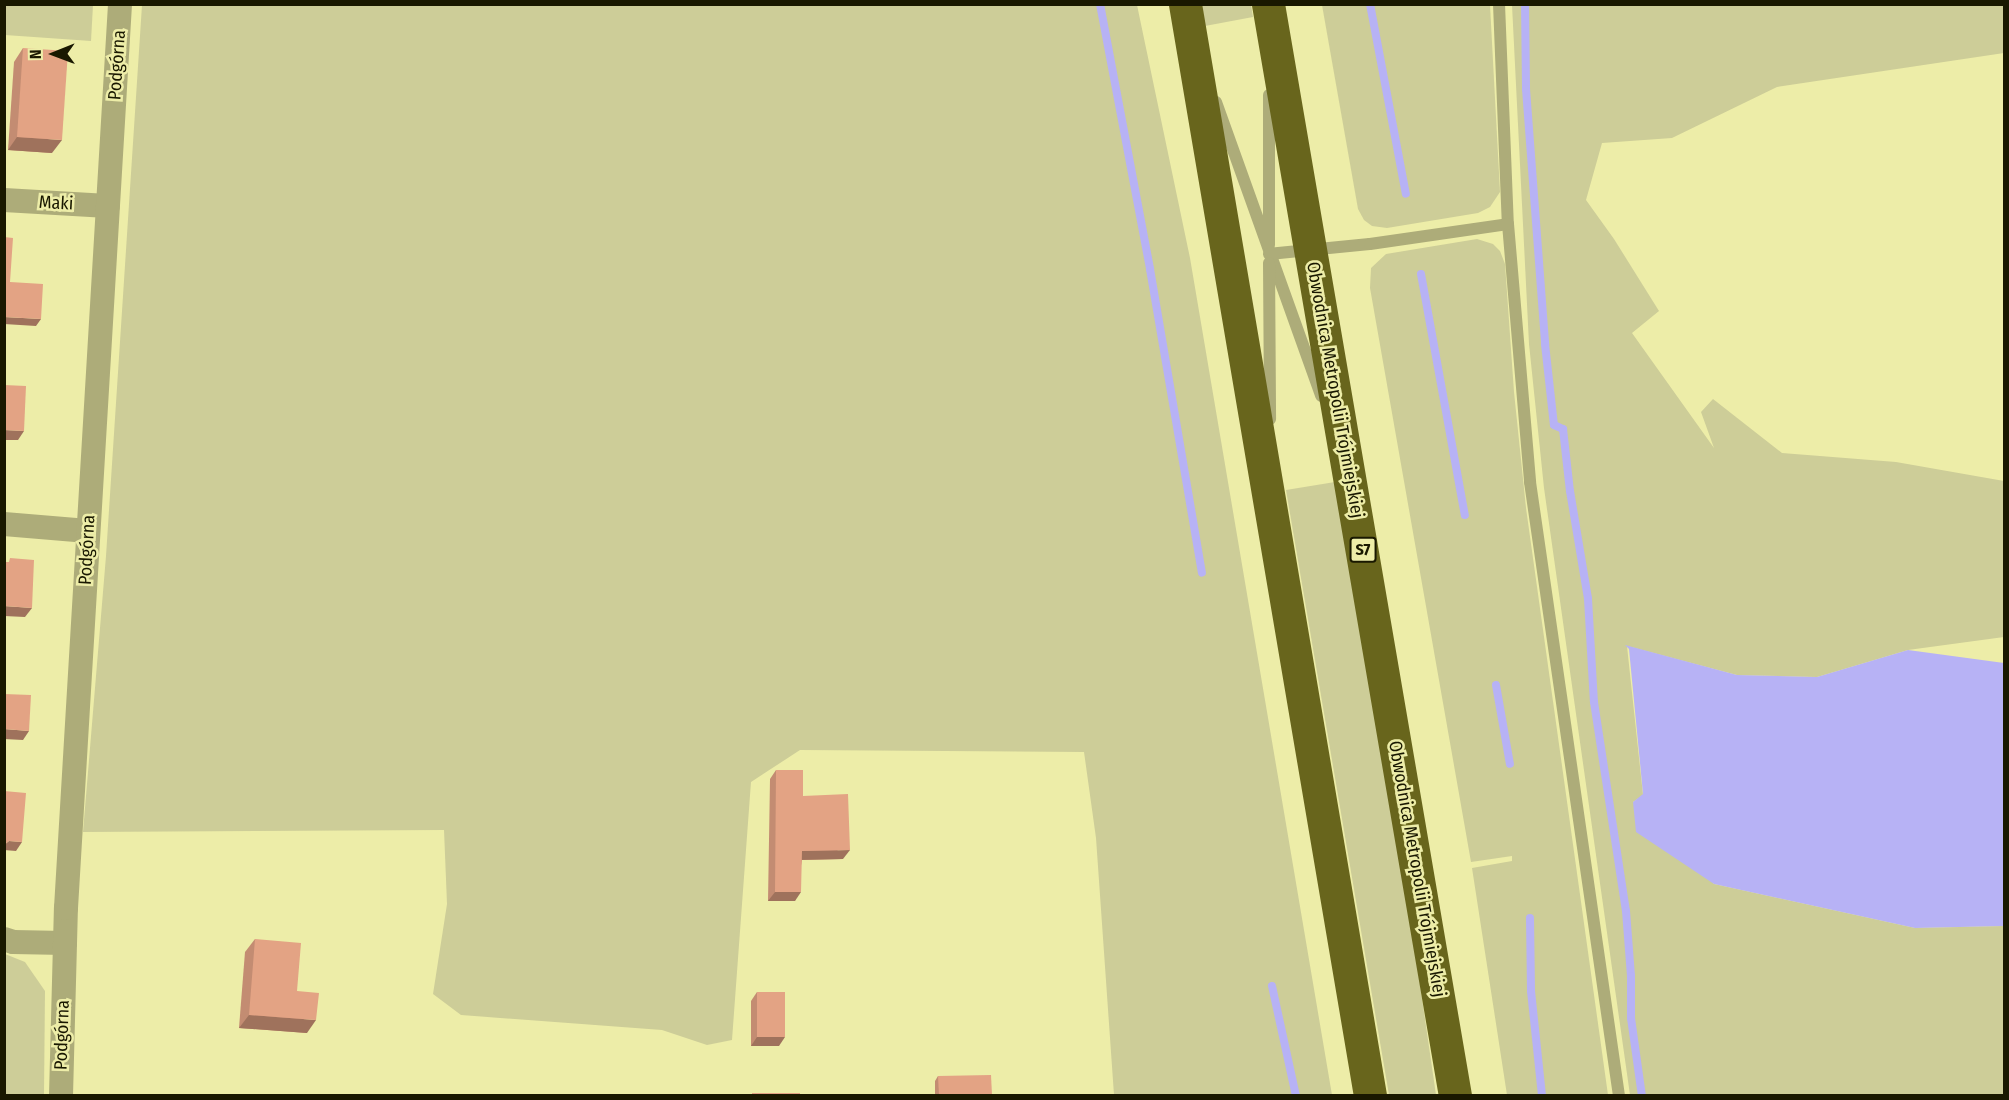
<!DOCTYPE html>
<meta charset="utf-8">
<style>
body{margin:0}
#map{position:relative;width:2009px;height:1100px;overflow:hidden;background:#ededa8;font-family:"Fira Sans Condensed",sans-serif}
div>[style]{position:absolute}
.green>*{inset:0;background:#cdcd98}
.water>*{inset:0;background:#b7b2f5}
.stream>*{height:8px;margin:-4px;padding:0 4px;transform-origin:4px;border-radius:4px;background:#b7b2f5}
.lane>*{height:12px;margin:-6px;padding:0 6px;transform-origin:6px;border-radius:6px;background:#adac79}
.street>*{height:24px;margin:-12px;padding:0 12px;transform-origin:12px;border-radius:12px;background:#adac79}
.highway>*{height:33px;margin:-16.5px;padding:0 16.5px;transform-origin:16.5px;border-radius:16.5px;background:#68651c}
.wall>*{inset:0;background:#c38c72}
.shaded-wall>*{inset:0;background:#9f725c}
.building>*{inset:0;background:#e3a384}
span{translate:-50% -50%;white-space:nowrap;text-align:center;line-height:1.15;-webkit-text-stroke:5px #ededa8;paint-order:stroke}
.shield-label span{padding:2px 4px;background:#ededa8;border:2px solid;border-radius:4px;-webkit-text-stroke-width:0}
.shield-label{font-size:16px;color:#191800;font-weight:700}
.street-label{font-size:18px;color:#191800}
.frame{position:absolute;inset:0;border:6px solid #191800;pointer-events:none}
.north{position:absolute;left:24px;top:24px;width:60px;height:60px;-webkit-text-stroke:4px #ededa8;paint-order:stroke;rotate:269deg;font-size:16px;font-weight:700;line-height:24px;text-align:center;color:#191800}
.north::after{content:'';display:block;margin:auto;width:21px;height:27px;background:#191800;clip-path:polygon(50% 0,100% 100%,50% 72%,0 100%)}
</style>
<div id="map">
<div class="green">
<i style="clip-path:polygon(4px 5px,93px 5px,91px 41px,5px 35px)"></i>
<i style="clip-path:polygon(142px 5px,1137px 5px,1190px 258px,1332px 1095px,1114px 1095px,1096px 838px,1084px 752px,800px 750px,751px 782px,732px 1040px,707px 1045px,662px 1030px,461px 1015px,433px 994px,447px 904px,444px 830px,83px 832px,106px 556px)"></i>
<i style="clip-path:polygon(1202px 5px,1251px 5px,1253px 17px,1205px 26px)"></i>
<i style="clip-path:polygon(1322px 5px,1490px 5px,1500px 192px,1490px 207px,1478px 213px,1387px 228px,1372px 226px,1364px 220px,1358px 209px)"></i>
<i style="clip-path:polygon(1512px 5px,2004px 5px,2004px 53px,1777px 87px,1672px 138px,1602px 143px,1586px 200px,1614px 239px,1659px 311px,1632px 333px,1714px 448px,1701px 412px,1713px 399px,1782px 453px,1896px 462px,2004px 481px,2004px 637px,1908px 650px,1817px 677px,1737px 675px,1627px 646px,1643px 795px,1633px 802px,1714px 884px,1915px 928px,2004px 926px,2004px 1095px,1630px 1095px,1544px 488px,1529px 344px)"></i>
<i style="clip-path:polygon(1477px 239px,1493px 244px,1500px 251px,1505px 264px,1514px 392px,1526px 508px,1608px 1095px,1507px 1095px,1472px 868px,1512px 861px,1512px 856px,1471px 862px,1370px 288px,1371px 268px,1386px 254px)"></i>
<i style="clip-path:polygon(1335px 482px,1414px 943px,1436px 1095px,1389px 1095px,1286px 490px)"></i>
<i style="clip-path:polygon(5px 954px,25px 962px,45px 991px,44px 1095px,5px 1095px)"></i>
</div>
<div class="water">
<i style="clip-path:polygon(1625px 645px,1737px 675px,1817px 677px,1908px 650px,2004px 663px,2004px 926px,1915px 928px,1714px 884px,1636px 832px,1633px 802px,1643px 794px,1629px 649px)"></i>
</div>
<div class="stream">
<i style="left:1100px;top:4px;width:270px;rotate:79.3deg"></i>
<i style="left:1150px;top:269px;width:308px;rotate:80.3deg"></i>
<i style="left:1370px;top:4px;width:193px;rotate:79.3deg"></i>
<i style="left:1525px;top:4px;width:85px;rotate:89.3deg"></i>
<i style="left:1526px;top:89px;width:256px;rotate:85.7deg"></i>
<i style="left:1545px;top:344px;width:81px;rotate:83.7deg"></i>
<i style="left:1554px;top:425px;width:10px;rotate:24deg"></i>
<i style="left:1563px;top:429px;width:62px;rotate:83.6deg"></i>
<i style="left:1570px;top:491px;width:109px;rotate:80.5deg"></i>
<i style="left:1588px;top:599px;width:103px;rotate:86.7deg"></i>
<i style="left:1594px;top:702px;width:211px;rotate:81.3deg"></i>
<i style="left:1626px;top:911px;width:65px;rotate:85.6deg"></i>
<i style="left:1631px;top:976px;width:42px;rotate:90deg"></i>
<i style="left:1631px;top:1018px;width:79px;rotate:82deg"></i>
<i style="left:1421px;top:274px;width:245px;rotate:79.7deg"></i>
<i style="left:1496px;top:685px;width:80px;rotate:80deg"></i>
<i style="left:1530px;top:918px;width:73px;rotate:89.2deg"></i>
<i style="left:1531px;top:991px;width:106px;rotate:84deg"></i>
<i style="left:1272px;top:986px;width:113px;rotate:77.7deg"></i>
</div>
<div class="lane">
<i style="left:1499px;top:4px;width:220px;rotate:87.7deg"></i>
<i style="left:1508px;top:224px;width:259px;rotate:85.1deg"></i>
<i style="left:1530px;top:482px;width:620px;rotate:81.75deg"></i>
<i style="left:1216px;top:102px;width:312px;rotate:70.3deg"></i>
<i style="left:1269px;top:245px;width:150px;rotate:-90deg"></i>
<i style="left:1269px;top:254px;width:101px;rotate:-5.7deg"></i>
<i style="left:1370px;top:244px;width:139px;rotate:-8.2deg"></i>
<i style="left:1269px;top:263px;width:156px;rotate:89.6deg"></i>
</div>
<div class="street">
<i style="left:4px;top:200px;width:104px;rotate:3.3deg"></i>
<i style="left:4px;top:524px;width:84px;rotate:4.8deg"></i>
<i style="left:4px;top:939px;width:9px;rotate:18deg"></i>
<i style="left:13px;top:942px;width:52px;rotate:1.1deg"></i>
<i style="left:61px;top:1096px;width:188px;rotate:-88.5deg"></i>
<i style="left:66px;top:908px;width:906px;rotate:-86.58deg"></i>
</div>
<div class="highway">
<i style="left:1185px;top:4px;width:1108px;rotate:80.38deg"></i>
<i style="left:1268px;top:4px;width:1108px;rotate:80.28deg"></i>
</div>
<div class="wall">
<i style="clip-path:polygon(23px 48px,52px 153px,8px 150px,14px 62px)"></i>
<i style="clip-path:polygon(776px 770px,803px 796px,843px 859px,802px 860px,795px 901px,768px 901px,770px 779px)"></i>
<i style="clip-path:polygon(255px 939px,297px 991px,307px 1033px,239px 1028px,245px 952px)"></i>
<i style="clip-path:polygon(757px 992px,779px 1046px,751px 1046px,751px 1001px)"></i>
<i style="clip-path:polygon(938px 1076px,992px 1095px,935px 1095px,935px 1081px)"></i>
</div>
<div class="shaded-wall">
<i style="clip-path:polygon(17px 137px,62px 140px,52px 153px,8px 150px)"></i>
<i style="clip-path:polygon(4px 317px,41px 319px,36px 326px,4px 324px)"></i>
<i style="clip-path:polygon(4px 430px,24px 431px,18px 440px,4px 440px)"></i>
<i style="clip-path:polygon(4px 606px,32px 608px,25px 617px,4px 616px)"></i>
<i style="clip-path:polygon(4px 729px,29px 731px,23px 740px,4px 739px)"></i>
<i style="clip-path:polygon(9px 841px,22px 842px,16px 851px,4px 850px,4px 845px)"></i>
<i style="clip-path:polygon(850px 850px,843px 859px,795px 860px,802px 851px)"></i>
<i style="clip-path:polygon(775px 892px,801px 892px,795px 901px,768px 901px)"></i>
<i style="clip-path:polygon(249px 1015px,316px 1020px,307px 1033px,239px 1028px)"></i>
<i style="clip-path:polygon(757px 1037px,785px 1037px,779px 1046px,751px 1046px)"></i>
</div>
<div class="building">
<i style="clip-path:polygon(23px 48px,68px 51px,62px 140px,17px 137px)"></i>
<i style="clip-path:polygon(4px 237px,13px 238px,10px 282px,43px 284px,41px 319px,4px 317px)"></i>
<i style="clip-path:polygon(4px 385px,26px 386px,24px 431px,4px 430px)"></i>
<i style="clip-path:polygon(10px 558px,34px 560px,32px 608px,4px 606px,4px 562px,9px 562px)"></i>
<i style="clip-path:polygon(4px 694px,31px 695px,29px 731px,4px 729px)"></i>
<i style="clip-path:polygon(776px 770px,803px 770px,803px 796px,848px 794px,850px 850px,802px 851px,801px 892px,775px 892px)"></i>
<i style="clip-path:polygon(4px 791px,26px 793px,22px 842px,9px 841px,4px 845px)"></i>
<i style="clip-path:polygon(255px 939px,301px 943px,297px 991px,319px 993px,316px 1020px,249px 1015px)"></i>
<i style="clip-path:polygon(757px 992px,785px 992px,785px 1037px,757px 1037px)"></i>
<i style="clip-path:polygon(991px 1075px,992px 1095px,939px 1095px,938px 1076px)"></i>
<i style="clip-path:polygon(752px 1093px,800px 1093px,800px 1095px,752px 1095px)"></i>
</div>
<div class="shield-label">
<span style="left:1363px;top:550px">S7</span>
</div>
<div class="street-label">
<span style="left:117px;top:65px;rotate:-86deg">Podgórna</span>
<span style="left:56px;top:203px;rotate:3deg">Maki</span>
<span style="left:1335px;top:390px;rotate:80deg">Obwodnica Metropolii Trójmiejskiej</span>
<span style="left:87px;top:550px;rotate:-87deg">Podgórna</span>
<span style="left:1417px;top:869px;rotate:80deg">Obwodnica Metropolii Trójmiejskiej</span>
<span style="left:62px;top:1035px;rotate:-88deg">Podgórna</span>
</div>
<div class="frame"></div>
<div class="north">N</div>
</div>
